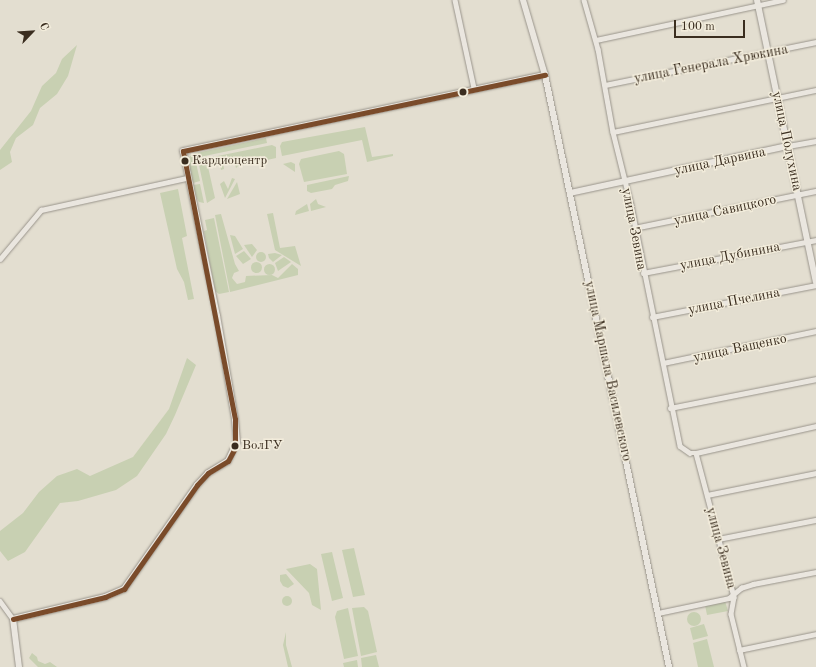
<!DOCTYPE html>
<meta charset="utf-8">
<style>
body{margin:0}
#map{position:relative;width:816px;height:667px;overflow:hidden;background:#e3ded0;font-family:"Old Standard TT",serif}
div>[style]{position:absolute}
.green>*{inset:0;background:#c8d0b2}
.round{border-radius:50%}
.roads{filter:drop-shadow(0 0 1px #99948b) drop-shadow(0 0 1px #99948b)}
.street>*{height:4.5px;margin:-2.25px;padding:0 2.25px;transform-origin:2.25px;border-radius:2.25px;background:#eae6df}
.secondary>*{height:6px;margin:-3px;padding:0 3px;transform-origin:3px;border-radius:3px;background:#eae6df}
.bus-1>*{height:5px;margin:-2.5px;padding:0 2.5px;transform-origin:2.5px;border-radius:2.5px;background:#7a4b2a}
.dots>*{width:11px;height:11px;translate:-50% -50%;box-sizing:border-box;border:2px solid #f2ecdb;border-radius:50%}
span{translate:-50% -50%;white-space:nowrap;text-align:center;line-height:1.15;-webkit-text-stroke:3px #f2ecdb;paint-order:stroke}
.bus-label{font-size:13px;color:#3a2d1f}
.left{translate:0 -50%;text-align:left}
.street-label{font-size:14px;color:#3a2d1f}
.north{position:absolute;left:12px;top:12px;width:40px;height:40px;-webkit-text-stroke:3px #f2ecdb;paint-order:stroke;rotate:65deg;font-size:11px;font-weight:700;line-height:16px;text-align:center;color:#3a2d1f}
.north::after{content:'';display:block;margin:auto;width:14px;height:18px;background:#3a2d1f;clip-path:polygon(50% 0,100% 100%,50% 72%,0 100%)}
.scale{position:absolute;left:674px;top:20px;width:71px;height:18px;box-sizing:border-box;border:2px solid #3a2d1f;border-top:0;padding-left:5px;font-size:12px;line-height:14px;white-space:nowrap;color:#3a2d1f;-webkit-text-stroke:3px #f2ecdb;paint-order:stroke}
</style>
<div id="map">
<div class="green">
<i style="clip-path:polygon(77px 45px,68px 76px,57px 94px,40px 108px,33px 125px,16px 138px,10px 152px,12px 162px,0 170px,0 150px,31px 111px,42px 86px,56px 73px,62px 59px)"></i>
<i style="clip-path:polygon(365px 127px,372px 157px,393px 154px,393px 156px,367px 162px,362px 140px,282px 156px,280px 146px,282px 142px)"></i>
<i style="clip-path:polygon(266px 138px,267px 143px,195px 158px,200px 181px,193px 183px,188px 159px,192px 154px)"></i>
<i style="clip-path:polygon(272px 145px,276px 147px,276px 158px,267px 160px,265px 156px,245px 159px,236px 168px,234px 161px,223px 162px,224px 169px,221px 170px,220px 164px,204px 167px,208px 167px,215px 198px,207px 203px,198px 160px)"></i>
<i style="clip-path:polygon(339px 151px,344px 154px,347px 174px,304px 182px,299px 164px,301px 159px)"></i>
<i style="clip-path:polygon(291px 162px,295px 164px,295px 172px,283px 164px)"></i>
<i style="clip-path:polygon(349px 176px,348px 181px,335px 185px,332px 189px,311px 193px,307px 191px,307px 185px)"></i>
<i style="clip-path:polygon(232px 178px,235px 179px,225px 198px,220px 184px,224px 181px,228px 189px)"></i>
<i style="clip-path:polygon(237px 182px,240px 194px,227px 199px)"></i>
<i style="clip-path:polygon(200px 184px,204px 203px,199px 202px,196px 197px,193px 185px)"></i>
<i style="clip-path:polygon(178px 189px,187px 236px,182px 238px,194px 299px,188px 300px,184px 282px,177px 269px,160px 193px)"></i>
<i style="clip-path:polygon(316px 199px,318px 204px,326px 207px,311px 211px,310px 204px)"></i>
<i style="clip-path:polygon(307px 204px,309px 211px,295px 215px,296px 211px)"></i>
<i style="clip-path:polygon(273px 213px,280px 248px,295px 246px,301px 266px,275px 250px,267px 214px)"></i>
<i style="clip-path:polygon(221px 214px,235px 264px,239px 271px,234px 273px,232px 278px,237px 284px,245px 282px,246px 276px,272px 275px,278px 278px,292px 264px,298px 269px,298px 275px,230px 292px,215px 215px)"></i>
<i style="clip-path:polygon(214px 218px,229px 292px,219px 294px,215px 291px,204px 231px,207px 230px,205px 220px)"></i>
<i style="clip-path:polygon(230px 235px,235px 236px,243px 249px,235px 254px)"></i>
<i style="clip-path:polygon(252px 244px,257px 250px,252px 257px,244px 245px)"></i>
<i style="clip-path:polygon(244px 251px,251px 259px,243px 264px,236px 256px)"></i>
<i class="round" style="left:256px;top:252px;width:10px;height:10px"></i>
<i style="clip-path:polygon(275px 253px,282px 255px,273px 262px,269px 258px,268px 254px)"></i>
<i style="clip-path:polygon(284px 257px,291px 262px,278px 271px,275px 263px)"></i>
<i class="round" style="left:250.5px;top:261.5px;width:11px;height:11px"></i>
<i class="round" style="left:263.5px;top:263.5px;width:11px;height:11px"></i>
<i style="clip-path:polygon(187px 358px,196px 365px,175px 415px,166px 434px,137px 476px,116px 490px,78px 501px,60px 503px,25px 552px,8px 561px,0 551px,0 531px,23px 513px,39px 492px,57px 476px,77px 469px,90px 476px,133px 457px,169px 409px)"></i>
<i style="clip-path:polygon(354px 548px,365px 595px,353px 597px,342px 550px)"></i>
<i style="clip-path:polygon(332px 552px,343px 598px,332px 601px,321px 554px)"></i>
<i style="clip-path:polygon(310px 564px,317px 569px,321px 610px,312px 605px,309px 593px,286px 569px)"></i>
<i style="clip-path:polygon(286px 574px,294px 584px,288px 588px,283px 586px,280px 581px,280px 575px)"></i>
<i class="round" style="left:282px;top:596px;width:10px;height:10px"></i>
<i style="clip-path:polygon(725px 601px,728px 611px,707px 615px,705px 605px)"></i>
<i style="clip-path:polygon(364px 607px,368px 611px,377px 652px,361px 656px,352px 608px)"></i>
<i style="clip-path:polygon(348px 608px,358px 656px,344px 659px,335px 617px,337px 611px)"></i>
<i class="round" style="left:687px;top:612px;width:14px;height:14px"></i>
<i style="clip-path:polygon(704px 624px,708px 636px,693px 640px,690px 628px)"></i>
<i style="clip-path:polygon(286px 632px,286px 645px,292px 667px,288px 667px,283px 645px)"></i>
<i style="clip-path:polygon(707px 639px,714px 667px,698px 667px,693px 643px)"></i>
<i style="clip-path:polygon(32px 653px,37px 657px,38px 661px,45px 664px,50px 662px,57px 667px,38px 667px,29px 658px)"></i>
<i style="clip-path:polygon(376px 655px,379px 667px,362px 667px,361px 658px)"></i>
<i style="clip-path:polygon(357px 660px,358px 667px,344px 667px,343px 663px)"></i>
</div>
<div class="roads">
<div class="street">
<i style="left:455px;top:0;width:90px;rotate:77.8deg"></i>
<i style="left:584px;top:0;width:51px;rotate:74.1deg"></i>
<i style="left:598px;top:49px;width:84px;rotate:79.8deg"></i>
<i style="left:613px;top:132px;width:75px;rotate:76.1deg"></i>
<i style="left:631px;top:205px;width:246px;rotate:78.5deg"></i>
<i style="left:680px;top:446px;width:12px;rotate:35deg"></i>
<i style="left:690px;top:453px;width:6px"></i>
<i style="left:696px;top:453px;width:123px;rotate:-12.7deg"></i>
<i style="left:596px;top:40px;width:191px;rotate:-12.1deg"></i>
<i style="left:605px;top:85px;width:215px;rotate:-11.5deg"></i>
<i style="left:613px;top:132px;width:207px;rotate:-11.7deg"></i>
<i style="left:788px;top:146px;width:28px;rotate:-10deg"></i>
<i style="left:634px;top:228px;width:186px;rotate:-11.5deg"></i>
<i style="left:0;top:259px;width:64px;rotate:-50.1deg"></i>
<i style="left:41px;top:210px;width:149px;rotate:-12.4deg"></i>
<i style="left:643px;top:273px;width:176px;rotate:-10.8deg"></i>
<i style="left:652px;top:317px;width:167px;rotate:-11deg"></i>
<i style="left:663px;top:363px;width:156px;rotate:-11.8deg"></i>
<i style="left:670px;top:408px;width:149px;rotate:-11.2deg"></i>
<i style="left:696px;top:453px;width:149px;rotate:75.2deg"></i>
<i style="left:734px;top:597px;width:17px;rotate:100deg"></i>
<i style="left:731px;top:614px;width:55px;rotate:76.2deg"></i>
<i style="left:707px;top:495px;width:111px;rotate:-11.4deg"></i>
<i style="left:718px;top:539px;width:100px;rotate:-11deg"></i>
<i style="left:0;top:601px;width:22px;rotate:54deg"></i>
<i style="left:658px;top:613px;width:73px;rotate:-11.9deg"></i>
<i style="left:729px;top:598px;width:16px;rotate:-40deg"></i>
<i style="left:741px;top:588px;width:13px;rotate:-18deg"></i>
<i style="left:753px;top:584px;width:64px;rotate:-10.8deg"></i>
<i style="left:739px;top:650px;width:79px;rotate:-11.7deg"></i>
</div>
<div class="secondary">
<i style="left:523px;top:0;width:78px;rotate:73.7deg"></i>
<i style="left:545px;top:75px;width:605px;rotate:78.17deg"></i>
<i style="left:757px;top:0;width:288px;rotate:78.2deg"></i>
<i style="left:570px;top:193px;width:223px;rotate:-12.2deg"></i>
<i style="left:19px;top:667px;width:48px;rotate:-97.1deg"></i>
<i style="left:13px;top:619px;width:95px;rotate:-13.4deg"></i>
<i style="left:105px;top:597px;width:21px;rotate:-23deg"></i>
<i style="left:124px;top:589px;width:127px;rotate:-54.9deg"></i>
<i style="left:197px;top:485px;width:16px;rotate:-47deg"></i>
<i style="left:208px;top:473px;width:23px;rotate:-31deg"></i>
<i style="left:228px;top:461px;width:21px;rotate:-65deg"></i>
<i style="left:237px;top:442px;width:23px;rotate:-95deg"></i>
<i style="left:235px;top:419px;width:105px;rotate:-99.9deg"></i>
<i style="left:217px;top:316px;width:168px;rotate:-101.6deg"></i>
<i style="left:183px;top:151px;width:370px;rotate:-11.9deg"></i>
</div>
</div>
<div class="bus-1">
<i style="left:13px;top:619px;width:95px;rotate:-13.4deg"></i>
<i style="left:105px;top:597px;width:21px;rotate:-23deg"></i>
<i style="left:124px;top:589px;width:127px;rotate:-54.9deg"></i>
<i style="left:197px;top:485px;width:16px;rotate:-47deg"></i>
<i style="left:208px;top:473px;width:23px;rotate:-31deg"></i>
<i style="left:228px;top:461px;width:15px;rotate:-62deg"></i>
<i style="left:235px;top:448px;width:29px;rotate:-90deg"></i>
<i style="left:235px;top:419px;width:273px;rotate:-101deg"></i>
<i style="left:183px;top:151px;width:370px;rotate:-11.9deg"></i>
</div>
<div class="dots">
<i style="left:463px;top:92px;background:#3a2d1f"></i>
<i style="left:185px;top:161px;background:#3a2d1f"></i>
<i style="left:235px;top:446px;background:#3a2d1f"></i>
</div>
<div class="bus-label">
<span class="left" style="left:192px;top:161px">Кардиоцентр</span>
<span class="left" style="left:242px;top:446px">ВолГУ</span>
</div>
<div class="street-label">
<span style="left:711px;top:64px;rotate:-11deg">улица Генерала Хрюкина</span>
<span style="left:787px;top:141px;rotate:78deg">улица Полухина</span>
<span style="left:720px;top:161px;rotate:-12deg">улица Дарвина</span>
<span style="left:725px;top:210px;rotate:-12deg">улица Савицкого</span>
<span style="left:634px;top:229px;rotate:79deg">улица Зевина</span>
<span style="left:730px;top:256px;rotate:-11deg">улица Дубинина</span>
<span style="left:734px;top:301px;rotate:-11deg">улица Пчелина</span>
<span style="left:740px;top:348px;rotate:-12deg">улица Ващенко</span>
<span style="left:608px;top:371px;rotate:78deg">улица Маршала Василевского</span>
<span style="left:721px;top:548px;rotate:75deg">улица Зевина</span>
</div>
<div class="north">С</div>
<div class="scale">100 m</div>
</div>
